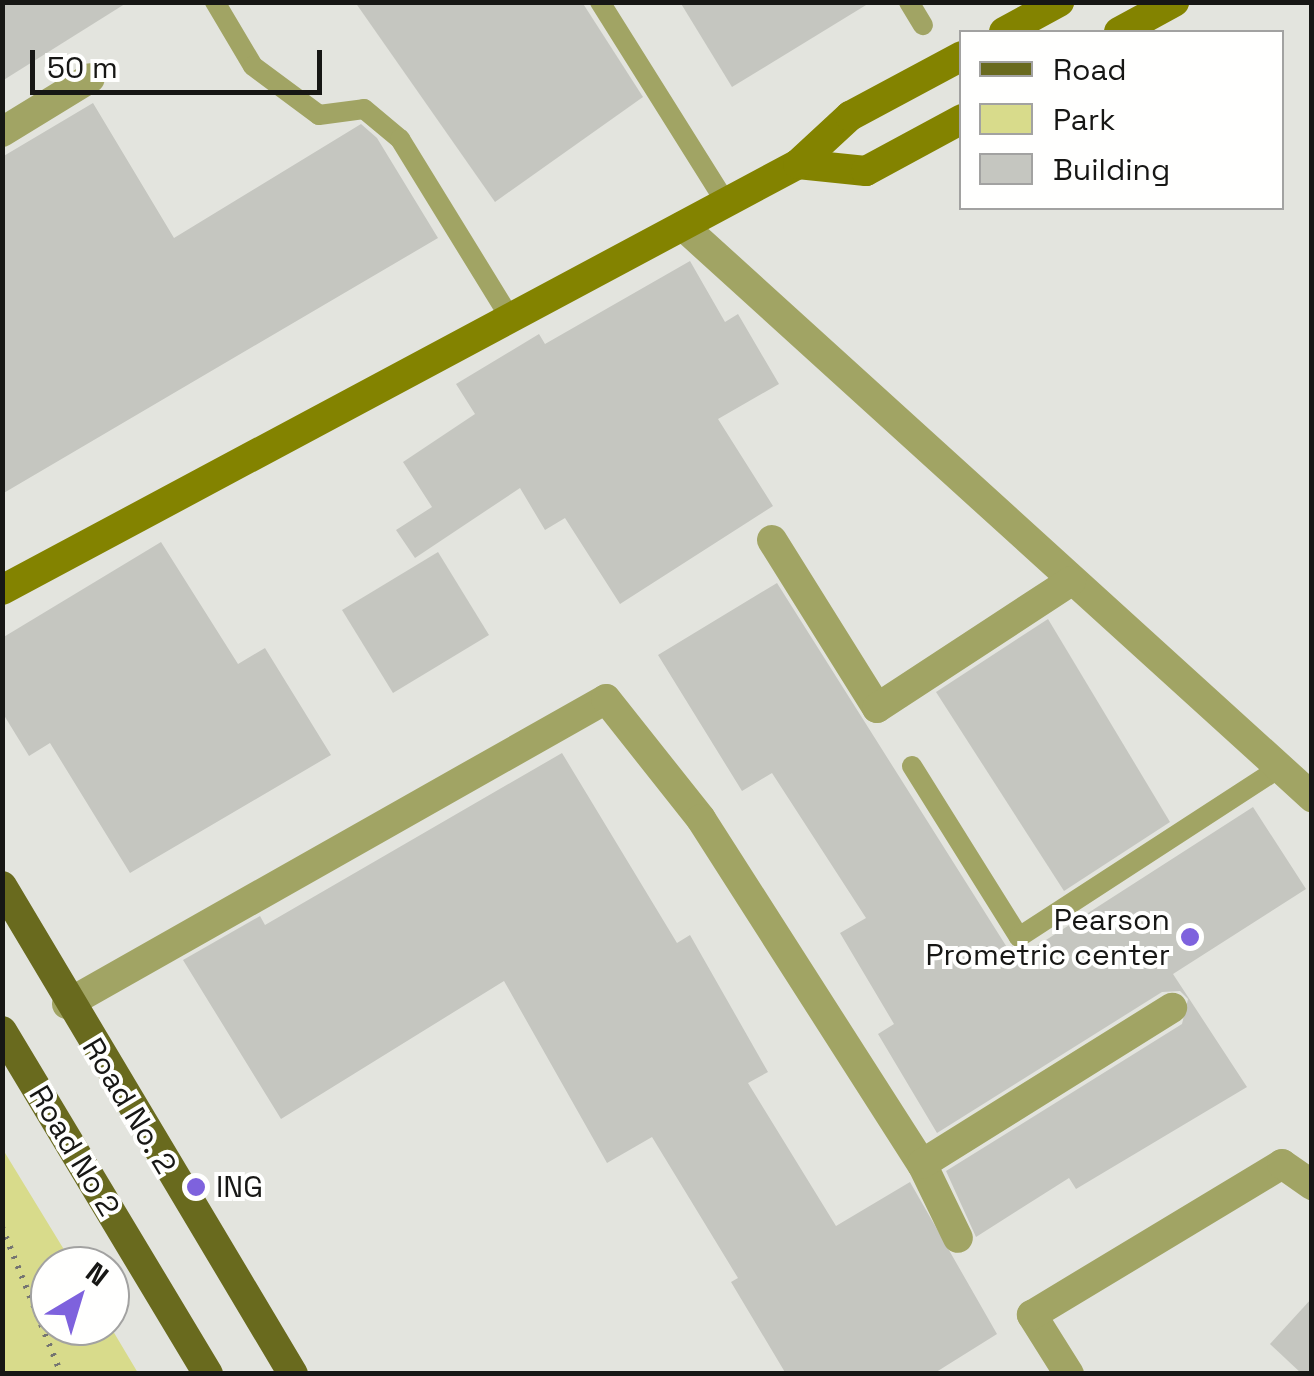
<!DOCTYPE html>
<style>
body{margin:0}
#map{position:relative;width:1314px;height:1376px;overflow:hidden;background:#e3e4de;font-family:"Space Grotesk",sans-serif}
div>[style]{position:absolute}
.green>*{inset:0;background:#d8db8b}
.building>*{inset:0;background:#c5c6c0}
.path>*{height:6px;margin-top:-3px;transform-origin:0;background:repeating-linear-gradient(90deg,#757571 0 2.5px,transparent 0 10.5px)}
.lane>*{height:20px;margin:-10px;padding:0 10px;transform-origin:10px;border-radius:10px;background:#a1a464}
.street>*{height:30px;margin:-15px;padding:0 15px;transform-origin:15px;border-radius:15px;background:#a1a464}
.secondary>*{height:30px;margin:-15px;padding:0 15px;transform-origin:15px;border-radius:15px;background:#838300}
.primary>*{height:30px;margin:-15px;padding:0 15px;transform-origin:15px;border-radius:15px;background:#696a1e}
.dots>*{width:28px;height:28px;translate:-50% -50%;box-sizing:border-box;border:5px solid #fffffe;border-radius:50%}
span{translate:-50% -50%;white-space:nowrap;text-align:center;line-height:1.15;-webkit-text-stroke:8px #fffffe;paint-order:stroke}
.poi-label{font-size:30px;color:#171715}
.right{translate:-100% -50%;text-align:right}
.left{translate:0 -50%;text-align:left}
.street-label{font-size:30px;color:#171715}
.frame{position:absolute;inset:0;border:5px solid #171715;pointer-events:none}
.legend{position:absolute;left:959px;top:30px;width:325px;height:180px;box-sizing:border-box;background:#fffffe;border:2px solid #a2a2a1;margin:0;padding:12px 18px;list-style:none;font-size:30px;color:#171715}
.legend li{display:flex;align-items:center;gap:20px;height:50px}
.legend b{width:50px;border:2px solid #a2a2a1}
.north{position:absolute;left:30px;top:1246px;width:100px;height:100px;box-sizing:border-box;background:#fffffe;border:2px solid #a2a2a1;border-radius:50%;rotate:38deg;font-size:28px;font-weight:700;line-height:40px;text-align:center;color:#171715}
.north::after{content:'';display:block;margin:auto;width:35px;height:45px;background:#7e62dd;clip-path:polygon(50% 0,100% 100%,50% 72%,0 100%)}
.scale{position:absolute;left:30px;top:50px;width:292px;height:45px;box-sizing:border-box;border:5px solid #171715;border-top:0;padding-left:12px;font-size:30px;line-height:35px;white-space:nowrap;color:#171715;-webkit-text-stroke:8px #fffffe;paint-order:stroke}
</style>
<div id="map">
<div class="green">
<i style="clip-path:polygon(2px 1148px,74px 1266px,50px 1266px,50px 1326px,110px 1326px,138px 1373px,3px 1373px)"></i>
</div>
<div class="building">
<i style="clip-path:polygon(2px 2px,128px 2px,2px 81px)"></i>
<i style="clip-path:polygon(355px 2px,582px 2px,643px 97px,495px 202px)"></i>
<i style="clip-path:polygon(680px 2px,871px 2px,732px 87px)"></i>
<i style="clip-path:polygon(93px 103px,174px 238px,361px 124px,377px 138px,438px 238px,2px 494px,2px 157px)"></i>
<i style="clip-path:polygon(690px 261px,725px 322px,738px 314px,779px 384px,718px 419px,773px 506px,620px 604px,565px 518px,545px 530px,520px 488px,415px 558px,396px 530px,432px 507px,403px 462px,475px 414px,456px 384px,539px 334px,545px 344px)"></i>
<i style="clip-path:polygon(161px 542px,238px 664px,265px 648px,331px 755px,130px 873px,50px 743px,29px 756px,2px 712px,2px 638px)"></i>
<i style="clip-path:polygon(438px 552px,489px 635px,393px 693px,342px 610px)"></i>
<i style="clip-path:polygon(777px 583px,1015px 960px,1253px 807px,1306px 889px,1173px 974px,1247px 1087px,1076px 1189px,1069px 1178px,976px 1237px,946px 1171px,1182px 1024px,1188px 999px,1180px 991px,1162px 992px,937px 1133px,878px 1034px,894px 1024px,840px 933px,866px 918px,772px 773px,742px 791px,658px 655px)"></i>
<i style="clip-path:polygon(1048px 619px,1170px 822px,1064px 891px,936px 692px)"></i>
<i style="clip-path:polygon(562px 753px,677px 943px,690px 935px,768px 1072px,748px 1083px,836px 1226px,910px 1182px,997px 1334px,933px 1374px,786px 1374px,731px 1282px,738px 1278px,652px 1137px,607px 1163px,504px 981px,281px 1119px,183px 960px,260px 916px,265px 925px)"></i>
<i style="clip-path:polygon(1312px 1298px,1312px 1374px,1302px 1374px,1270px 1344px)"></i>
</div>
<div class="path">
<i style="left:2px;top:1227px;width:158px;rotate:68.1deg"></i>
</div>
<div class="lane">
<i style="left:215px;top:2px;width:74px;rotate:59.3deg"></i>
<i style="left:253px;top:66px;width:82px;rotate:36.6deg"></i>
<i style="left:319px;top:115px;width:45px;rotate:-7.6deg"></i>
<i style="left:364px;top:109px;width:47px;rotate:39.8deg"></i>
<i style="left:400px;top:139px;width:210px;rotate:58.4deg"></i>
<i style="left:600px;top:2px;width:237px;rotate:57.9deg"></i>
<i style="left:909px;top:2px;width:27px;rotate:59deg"></i>
<i style="left:912px;top:766px;width:202px;rotate:58deg"></i>
<i style="left:1019px;top:937px;width:310px;rotate:-33deg"></i>
</div>
<div class="street">
<i style="left:2px;top:132px;width:103px;rotate:-31.5deg"></i>
<i style="left:683px;top:226px;width:850px;rotate:42.23deg"></i>
<i style="left:772px;top:540px;width:198px;rotate:58deg"></i>
<i style="left:877px;top:708px;width:232px;rotate:-33.2deg"></i>
<i style="left:67px;top:1004px;width:619px;rotate:-29.5deg"></i>
<i style="left:606px;top:699px;width:153px;rotate:51.6deg"></i>
<i style="left:701px;top:819px;width:410px;rotate:57.4deg"></i>
<i style="left:922px;top:1164px;width:82px;rotate:64.1deg"></i>
<i style="left:922px;top:1164px;width:295px;rotate:-32deg"></i>
<i style="left:1069px;top:1374px;width:70px;rotate:-122.1deg"></i>
<i style="left:1032px;top:1315px;width:292px;rotate:-31.1deg"></i>
<i style="left:1282px;top:1164px;width:37px;rotate:35deg"></i>
</div>
<div class="secondary">
<i style="left:1004px;top:32px;width:63px;rotate:-28.6deg"></i>
<i style="left:1119px;top:32px;width:63px;rotate:-28.6deg"></i>
<i style="left:798px;top:164px;width:68px;rotate:5.9deg"></i>
<i style="left:866px;top:171px;width:109px;rotate:-28.4deg"></i>
<i style="left:2px;top:590px;width:903px;rotate:-28.15deg"></i>
<i style="left:798px;top:164px;width:71px;rotate:-42.7deg"></i>
<i style="left:850px;top:116px;width:127px;rotate:-28.2deg"></i>
</div>
<div class="primary">
<i style="left:2px;top:886px;width:568px;rotate:59.19deg"></i>
<i style="left:2px;top:1031px;width:400px;rotate:59deg"></i>
</div>
<div class="dots">
<i style="left:1190px;top:937px;background:#7e62dd"></i>
<i style="left:196px;top:1187px;background:#7e62dd"></i>
</div>
<div class="poi-label">
<span class="right" style="left:1170px;top:937px">Pearson<br>Prometric center</span>
<span class="left" style="left:216px;top:1187px">ING</span>
</div>
<div class="street-label">
<span style="left:129px;top:1106px;rotate:59deg">Road No. 2</span>
<span style="left:74px;top:1151px;rotate:59deg">Road No 2</span>
</div>
<div class="frame"></div>
<ul class="legend">
<li><b style="height:12px;background:#696a1e"></b>Road</li>
<li><b style="height:28px;background:#d8db8b"></b>Park</li>
<li><b style="height:28px;background:#c5c6c0"></b>Building</li>
</ul>
<div class="north">N</div>
<div class="scale">50 m</div>
</div>
